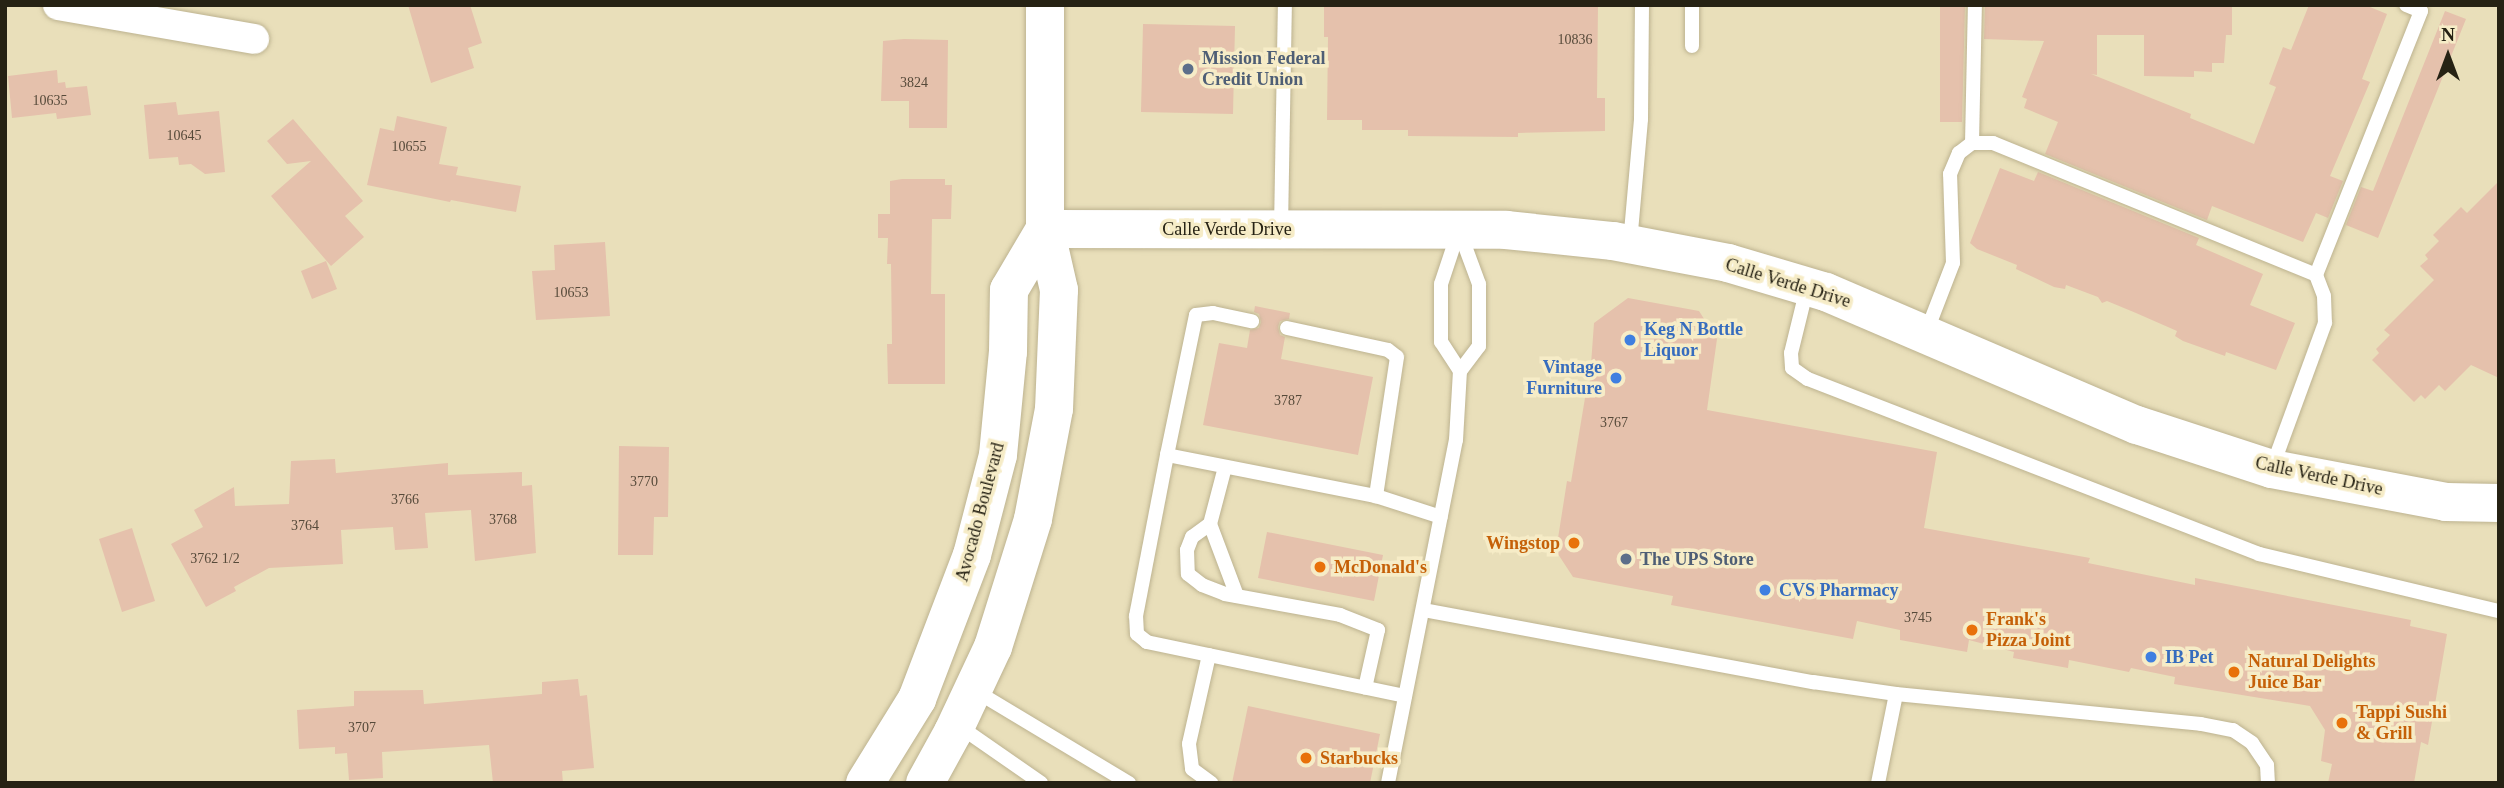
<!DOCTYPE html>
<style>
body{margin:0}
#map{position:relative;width:2504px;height:788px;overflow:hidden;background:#e9dfba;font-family:"Times New Roman",serif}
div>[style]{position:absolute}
.building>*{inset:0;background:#e5c1ac}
.roads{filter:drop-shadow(0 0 2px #bdb390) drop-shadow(0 0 2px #bdb390)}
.service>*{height:14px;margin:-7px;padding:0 7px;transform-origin:7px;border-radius:7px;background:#fff}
.minor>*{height:30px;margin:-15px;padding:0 15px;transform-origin:15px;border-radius:15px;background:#fff}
.secondary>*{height:38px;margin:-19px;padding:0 19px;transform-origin:19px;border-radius:19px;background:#fff}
.dots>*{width:19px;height:19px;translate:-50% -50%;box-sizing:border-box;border:4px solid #f6ecc7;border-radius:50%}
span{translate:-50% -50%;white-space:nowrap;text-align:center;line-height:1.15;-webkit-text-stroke:7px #f6ecc7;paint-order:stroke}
.number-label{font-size:14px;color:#564a3a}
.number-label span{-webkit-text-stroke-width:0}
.service-label{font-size:18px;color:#4e5e75;font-weight:700}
.left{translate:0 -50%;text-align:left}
.street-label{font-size:18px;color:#262214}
.shop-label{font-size:18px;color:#366cbe;font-weight:700}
.right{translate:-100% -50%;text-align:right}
.food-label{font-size:18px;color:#c56008;font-weight:700}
.frame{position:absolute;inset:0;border:7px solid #262214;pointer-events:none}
.north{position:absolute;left:2413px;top:21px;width:70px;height:70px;-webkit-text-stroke:5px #f6ecc7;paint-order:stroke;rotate:0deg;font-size:19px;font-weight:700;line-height:28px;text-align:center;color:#262214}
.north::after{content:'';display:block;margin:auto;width:24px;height:32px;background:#262214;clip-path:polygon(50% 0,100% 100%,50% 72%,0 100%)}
</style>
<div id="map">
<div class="building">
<i style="clip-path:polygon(408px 5px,470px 5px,482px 43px,468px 48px,474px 68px,431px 83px)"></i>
<i style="clip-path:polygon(1324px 5px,1598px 5px,1597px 98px,1605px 98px,1605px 131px,1518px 133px,1518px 137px,1408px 136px,1408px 130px,1362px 130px,1362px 120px,1327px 120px,1328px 37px,1324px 37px)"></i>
<i style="clip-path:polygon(1940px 5px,1965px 5px,1962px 122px,1940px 122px)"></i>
<i style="clip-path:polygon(1985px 5px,2232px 5px,2232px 35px,2226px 35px,2224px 63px,2212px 63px,2212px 72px,2194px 71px,2194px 77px,2144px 76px,2144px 35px,2097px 35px,2097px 75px,2091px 74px,2191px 114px,2190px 118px,2254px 144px,2276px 87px,2269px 84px,2283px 47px,2291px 50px,2309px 5px,2365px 5px,2387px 14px,2362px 79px,2370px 82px,2330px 176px,2343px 181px,2328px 218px,2316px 213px,2303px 242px,2212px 206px,2207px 220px,2045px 154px,2058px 122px,2024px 108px,2027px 99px,2022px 97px,2044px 41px,1984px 39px)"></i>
<i style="clip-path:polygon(2445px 11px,2466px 19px,2378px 238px,2346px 225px,2361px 187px,2373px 191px)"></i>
<i style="clip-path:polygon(1143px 24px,1235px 26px,1233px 114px,1141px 112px)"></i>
<i style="clip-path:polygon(904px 39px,948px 40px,947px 128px,909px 128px,909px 101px,881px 101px,883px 41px)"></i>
<i style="clip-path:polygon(57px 70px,58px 83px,65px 82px,66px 88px,87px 86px,91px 115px,57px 119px,56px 113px,12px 118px,8px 76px)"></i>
<i style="clip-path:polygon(176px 102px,178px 115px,219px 111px,225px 172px,205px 174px,191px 164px,179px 165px,178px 157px,149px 159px,144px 105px)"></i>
<i style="clip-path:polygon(397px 116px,447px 127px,439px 164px,458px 167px,456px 175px,521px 186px,516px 212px,451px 200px,450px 202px,367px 185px,380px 128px,394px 131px)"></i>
<i style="clip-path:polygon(293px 119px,363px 201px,345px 216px,364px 237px,331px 266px,271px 196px,311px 161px,287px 164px,267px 141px)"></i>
<i style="clip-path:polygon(2000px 168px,2034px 181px,2038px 172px,2199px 238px,2196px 245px,2263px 274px,2250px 305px,2295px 323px,2276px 370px,2226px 352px,2225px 356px,2183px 341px,2175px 336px,2177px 331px,2136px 313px,2107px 301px,2102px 303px,2098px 297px,2066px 285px,2065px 289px,2054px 287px,2016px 269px,2017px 265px,1977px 249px,1970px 243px)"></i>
<i style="clip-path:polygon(902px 179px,945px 179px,945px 185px,952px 185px,951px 219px,932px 219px,931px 294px,945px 294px,945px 384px,888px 384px,887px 344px,892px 344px,891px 264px,887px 264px,888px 238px,878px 238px,878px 214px,890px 214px,890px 181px)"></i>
<i style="clip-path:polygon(2499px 181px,2499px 378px,2471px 365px,2445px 391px,2439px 385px,2425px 399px,2421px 395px,2414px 402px,2372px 360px,2379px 353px,2376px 349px,2390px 335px,2384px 330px,2434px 280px,2420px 266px,2428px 259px,2425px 255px,2439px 241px,2433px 235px,2461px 207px,2467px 213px)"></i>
<i style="clip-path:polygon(605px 242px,610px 316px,536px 320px,532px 271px,555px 270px,554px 245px)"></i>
<i style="clip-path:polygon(326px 261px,337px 289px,312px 299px,301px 271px)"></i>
<i style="clip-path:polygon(1628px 298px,1699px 311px,1717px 339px,1707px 410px,1937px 452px,1924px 528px,2090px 558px,2088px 563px,2195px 585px,2195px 578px,2411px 620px,2410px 626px,2447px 634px,2428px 745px,2421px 742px,2414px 783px,2328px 783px,2332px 764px,2321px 761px,2325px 730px,2310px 706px,2174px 684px,2175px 677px,2131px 668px,2129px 672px,2069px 660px,2068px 668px,2013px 658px,2014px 652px,1969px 640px,1967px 652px,1900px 640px,1900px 630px,1857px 621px,1853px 639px,1671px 605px,1673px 596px,1573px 577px,1556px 551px,1567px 481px,1571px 482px,1586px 392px,1589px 392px,1594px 323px)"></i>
<i style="clip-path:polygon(1255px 306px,1290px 313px,1289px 319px,1280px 321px,1278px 327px,1280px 335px,1285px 337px,1281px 359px,1373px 377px,1358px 455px,1203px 425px,1219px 343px,1247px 348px,1250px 330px,1259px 328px,1261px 322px,1259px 314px,1254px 312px)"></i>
<i style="clip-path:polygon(619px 446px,669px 447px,668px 517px,654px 517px,653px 555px,618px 555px)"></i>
<i style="clip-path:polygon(335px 459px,336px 473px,448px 463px,448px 475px,522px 472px,522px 486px,532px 485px,536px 553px,475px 561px,471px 510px,425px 513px,428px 548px,395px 550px,393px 527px,341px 530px,343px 564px,269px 568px,234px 587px,236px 591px,206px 607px,171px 544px,203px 527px,194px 510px,234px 487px,235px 506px,289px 504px,291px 461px)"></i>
<i style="clip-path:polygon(132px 528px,155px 601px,122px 612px,99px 539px)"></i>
<i style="clip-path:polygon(1267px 532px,1383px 555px,1374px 601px,1258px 578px)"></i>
<i style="clip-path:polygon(578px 679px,580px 696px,587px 695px,594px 768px,562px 771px,563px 783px,493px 783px,489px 745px,382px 752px,383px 778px,349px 780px,347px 753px,335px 754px,335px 747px,299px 749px,297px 710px,354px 706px,354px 691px,423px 690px,424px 704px,542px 694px,542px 682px)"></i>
<i style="clip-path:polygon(1248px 706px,1380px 734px,1370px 783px,1232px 783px)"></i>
</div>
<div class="roads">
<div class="service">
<i style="left:1692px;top:5px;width:41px;rotate:90deg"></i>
<i style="left:1972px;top:143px;width:138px;rotate:-88.8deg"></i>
<i style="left:1281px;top:228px;width:223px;rotate:-89deg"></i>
<i style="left:1459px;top:230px;width:58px;rotate:69.7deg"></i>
<i style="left:1479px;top:284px;width:62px;rotate:90deg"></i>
<i style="left:1479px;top:346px;width:31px;rotate:127deg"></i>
<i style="left:1460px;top:371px;width:35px;rotate:-123deg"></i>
<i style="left:1441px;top:342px;width:58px;rotate:-90deg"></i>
<i style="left:1441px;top:284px;width:57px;rotate:-71.6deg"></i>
<i style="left:1630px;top:243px;width:124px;rotate:-84.9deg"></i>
<i style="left:1641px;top:119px;width:114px;rotate:-89.5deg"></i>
<i style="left:2316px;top:275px;width:284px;rotate:-68.3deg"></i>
<i style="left:2421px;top:11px;width:16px;rotate:-158deg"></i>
<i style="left:1807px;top:288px;width:67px;rotate:103.8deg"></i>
<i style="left:1791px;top:353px;width:15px;rotate:86deg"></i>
<i style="left:1792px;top:368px;width:19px;rotate:35deg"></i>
<i style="left:1808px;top:379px;width:484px;rotate:21.2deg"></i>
<i style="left:2259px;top:554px;width:247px;rotate:13.4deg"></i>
<i style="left:1287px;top:328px;width:103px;rotate:12.3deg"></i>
<i style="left:1388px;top:350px;width:11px;rotate:38deg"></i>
<i style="left:1397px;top:357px;width:141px;rotate:98.6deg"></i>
<i style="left:1926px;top:333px;width:75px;rotate:-68.9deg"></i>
<i style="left:1953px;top:263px;width:89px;rotate:-91.9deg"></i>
<i style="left:1950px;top:174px;width:23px;rotate:-67deg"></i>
<i style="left:1959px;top:153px;width:16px;rotate:-38deg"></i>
<i style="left:1972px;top:143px;width:21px"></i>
<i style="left:1993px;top:143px;width:349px;rotate:22.2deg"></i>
<i style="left:2316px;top:275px;width:22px;rotate:69deg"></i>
<i style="left:2324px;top:296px;width:27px;rotate:88deg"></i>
<i style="left:2325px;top:323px;width:154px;rotate:110.1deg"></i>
<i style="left:1167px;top:455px;width:143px;rotate:-78.3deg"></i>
<i style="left:1196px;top:315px;width:17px;rotate:-7deg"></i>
<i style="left:1213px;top:313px;width:40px;rotate:12deg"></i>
<i style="left:1225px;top:467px;width:59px;rotate:104.7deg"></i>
<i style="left:1210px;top:524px;width:22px;rotate:144deg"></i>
<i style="left:1192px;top:537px;width:14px;rotate:111deg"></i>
<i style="left:1187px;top:550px;width:24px;rotate:88deg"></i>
<i style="left:1188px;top:574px;width:18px;rotate:38deg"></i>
<i style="left:1202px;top:585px;width:25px;rotate:21deg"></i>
<i style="left:1225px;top:594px;width:117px;rotate:10.3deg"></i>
<i style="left:1340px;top:615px;width:41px;rotate:21.5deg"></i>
<i style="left:1378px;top:630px;width:59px;rotate:102.6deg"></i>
<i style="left:1210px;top:524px;width:77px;rotate:69.4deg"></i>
<i style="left:1423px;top:610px;width:397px;rotate:10.5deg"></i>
<i style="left:1813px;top:682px;width:84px;rotate:8.2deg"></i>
<i style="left:1896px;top:694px;width:91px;rotate:101.4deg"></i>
<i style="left:1209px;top:655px;width:91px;rotate:102.7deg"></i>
<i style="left:1189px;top:744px;width:25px;rotate:83deg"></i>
<i style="left:1192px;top:769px;width:24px;rotate:36deg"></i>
<i style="left:974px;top:690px;width:181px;rotate:31deg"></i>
<i style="left:1896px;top:694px;width:306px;rotate:5.6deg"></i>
<i style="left:2201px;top:724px;width:33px;rotate:11deg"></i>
<i style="left:2233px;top:730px;width:23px;rotate:34deg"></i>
<i style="left:2252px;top:743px;width:27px;rotate:56deg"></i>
<i style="left:2267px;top:765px;width:18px;rotate:87deg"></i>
<i style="left:1405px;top:696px;width:264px;rotate:-168.2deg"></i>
<i style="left:1147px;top:642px;width:13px;rotate:-141deg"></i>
<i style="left:1137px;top:634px;width:18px;rotate:-93deg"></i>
<i style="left:1136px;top:616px;width:164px;rotate:-79.1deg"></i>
<i style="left:1167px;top:455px;width:213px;rotate:11.1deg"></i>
<i style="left:1376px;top:496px;width:68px;rotate:17.9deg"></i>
<i style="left:959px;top:726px;width:100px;rotate:34.8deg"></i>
<i style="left:1388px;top:783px;width:350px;rotate:-78.8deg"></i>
<i style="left:1456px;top:440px;width:69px;rotate:-86.7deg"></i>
</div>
<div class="minor">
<i style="left:58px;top:5px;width:199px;rotate:9.8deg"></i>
</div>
<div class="secondary">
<i style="left:1045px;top:229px;width:461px;rotate:0.1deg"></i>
<i style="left:1506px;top:230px;width:108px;rotate:5.9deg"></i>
<i style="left:1613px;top:241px;width:117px;rotate:10.8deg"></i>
<i style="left:1728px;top:263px;width:102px;rotate:16.5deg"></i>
<i style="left:1826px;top:292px;width:338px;rotate:23.2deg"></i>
<i style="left:2137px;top:425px;width:142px;rotate:18.1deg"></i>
<i style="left:2272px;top:469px;width:177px;rotate:10.7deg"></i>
<i style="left:2446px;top:502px;width:53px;rotate:1.1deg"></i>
<i style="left:865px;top:783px;width:99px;rotate:-58.2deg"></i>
<i style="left:917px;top:699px;width:154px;rotate:-69.1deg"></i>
<i style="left:972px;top:555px;width:103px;rotate:-75.4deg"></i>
<i style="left:998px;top:455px;width:103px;rotate:-84.5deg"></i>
<i style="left:1008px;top:352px;width:62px;rotate:-89.1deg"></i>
<i style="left:1009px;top:290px;width:71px;rotate:-59.5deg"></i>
<i style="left:925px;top:783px;width:58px;rotate:-61.2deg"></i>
<i style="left:953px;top:732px;width:94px;rotate:-64.8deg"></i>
<i style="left:993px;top:647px;width:134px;rotate:-72.6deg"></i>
<i style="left:1033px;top:519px;width:112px;rotate:-79.2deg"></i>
<i style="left:1054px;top:409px;width:119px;rotate:-87.6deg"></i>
<i style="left:1059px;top:290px;width:63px;rotate:-102.9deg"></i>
<i style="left:1045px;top:229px;width:224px;rotate:-90deg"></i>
</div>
</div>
<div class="dots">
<i style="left:1188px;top:69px;background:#5c6f8a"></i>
<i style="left:1630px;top:340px;background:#3f7fe0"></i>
<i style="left:1616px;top:378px;background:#3f7fe0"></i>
<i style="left:1574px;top:543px;background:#e8710a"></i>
<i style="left:1626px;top:559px;background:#5c6f8a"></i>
<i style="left:1320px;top:567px;background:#e8710a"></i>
<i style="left:1765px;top:590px;background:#3f7fe0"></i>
<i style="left:1972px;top:630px;background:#e8710a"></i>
<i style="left:2151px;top:657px;background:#3f7fe0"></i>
<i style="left:2234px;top:672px;background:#e8710a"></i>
<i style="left:2342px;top:723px;background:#e8710a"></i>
<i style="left:1306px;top:758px;background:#e8710a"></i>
</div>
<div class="number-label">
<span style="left:1575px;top:40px">10836</span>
<span style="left:914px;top:83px">3824</span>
<span style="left:50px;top:101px">10635</span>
<span style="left:184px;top:136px">10645</span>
<span style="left:409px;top:147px">10655</span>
<span style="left:571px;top:293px">10653</span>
<span style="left:1288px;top:401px">3787</span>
<span style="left:1614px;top:423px">3767</span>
<span style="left:644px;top:482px">3770</span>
<span style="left:405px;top:500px">3766</span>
<span style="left:503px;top:520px">3768</span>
<span style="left:305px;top:526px">3764</span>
<span style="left:215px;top:559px">3762 1/2</span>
<span style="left:1918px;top:618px">3745</span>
<span style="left:362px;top:728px">3707</span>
</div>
<div class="service-label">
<span class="left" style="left:1202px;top:69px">Mission Federal<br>Credit Union</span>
<span class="left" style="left:1640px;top:559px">The UPS Store</span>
</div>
<div class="street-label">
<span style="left:1227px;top:229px">Calle Verde Drive</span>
<span style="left:1788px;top:283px;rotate:17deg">Calle Verde Drive</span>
<span style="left:2319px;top:476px;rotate:12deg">Calle Verde Drive</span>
<span style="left:980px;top:512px;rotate:-75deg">Avocado Boulevard</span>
</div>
<div class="shop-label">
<span class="left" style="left:1644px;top:340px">Keg N Bottle<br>Liquor</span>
<span class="right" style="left:1602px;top:378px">Vintage<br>Furniture</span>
<span class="left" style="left:1779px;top:590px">CVS Pharmacy</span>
<span class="left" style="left:2165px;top:657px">IB Pet</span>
</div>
<div class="food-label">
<span class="right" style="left:1560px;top:543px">Wingstop</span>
<span class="left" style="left:1334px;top:567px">McDonald's</span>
<span class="left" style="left:1986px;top:630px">Frank's<br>Pizza Joint</span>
<span class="left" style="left:2248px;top:672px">Natural Delights<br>Juice Bar</span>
<span class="left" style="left:2356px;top:723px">Tappi Sushi<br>&amp; Grill</span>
<span class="left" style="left:1320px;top:758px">Starbucks</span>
</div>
<div class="frame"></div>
<div class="north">N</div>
</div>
